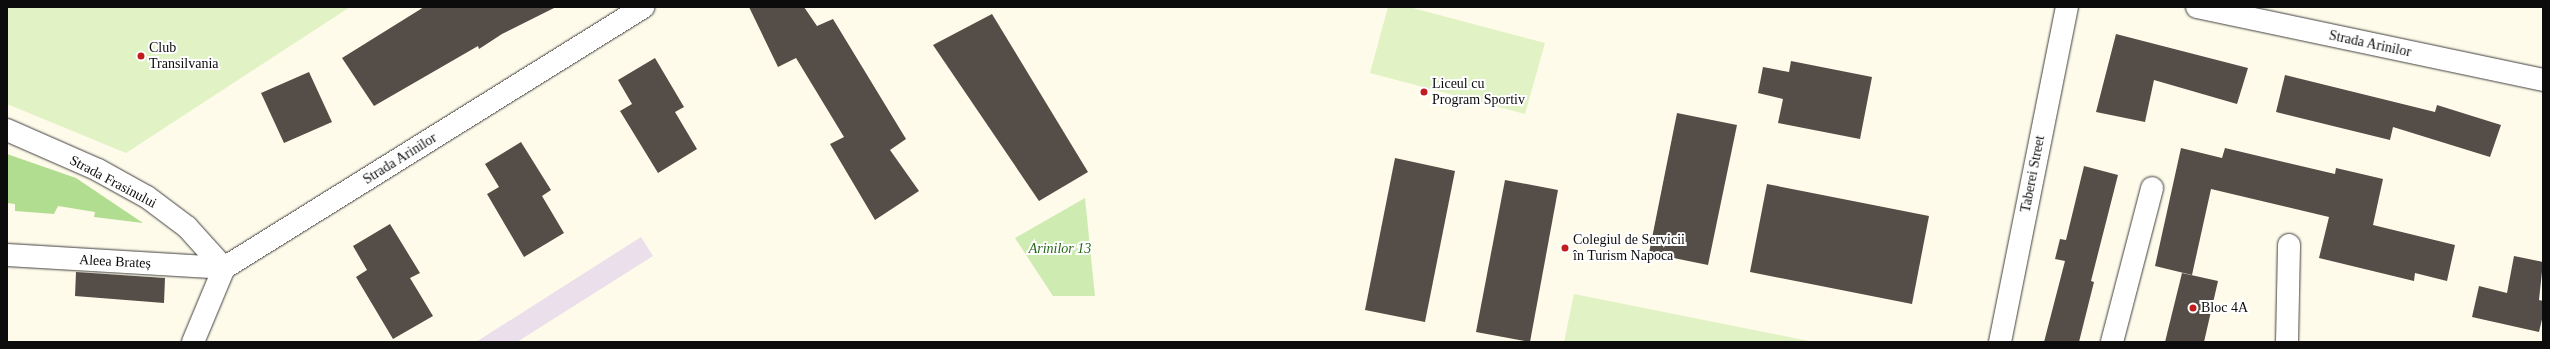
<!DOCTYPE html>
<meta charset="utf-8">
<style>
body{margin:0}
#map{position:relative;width:2550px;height:349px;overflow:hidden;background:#fffbea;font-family:"Times New Roman",serif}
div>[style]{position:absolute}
.industrial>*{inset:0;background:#eadfeb}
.green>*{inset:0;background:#ceebb2}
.forest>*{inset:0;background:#b1dd90}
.pitch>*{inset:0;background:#e1f2c4}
.building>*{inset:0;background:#554d47}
.roads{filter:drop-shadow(0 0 1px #3f3f3f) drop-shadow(0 0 1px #3f3f3f)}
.minor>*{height:22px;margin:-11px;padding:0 11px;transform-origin:11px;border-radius:11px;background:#fff}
.dots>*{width:11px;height:11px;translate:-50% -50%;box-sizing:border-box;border:2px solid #fff;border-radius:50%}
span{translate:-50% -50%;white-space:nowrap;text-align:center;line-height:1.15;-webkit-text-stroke:4px #fff;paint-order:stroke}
.street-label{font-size:14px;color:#0c0c0c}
.poi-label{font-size:14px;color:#0c0c0c}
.left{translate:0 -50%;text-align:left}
.park-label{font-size:14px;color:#276719;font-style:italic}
.frame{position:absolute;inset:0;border:8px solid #0c0c0c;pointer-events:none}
</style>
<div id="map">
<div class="industrial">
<i style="clip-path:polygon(641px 237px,653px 256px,517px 342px,476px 342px)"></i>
</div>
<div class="green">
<i style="clip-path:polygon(1085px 198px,1095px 296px,1053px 296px,1015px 238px)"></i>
</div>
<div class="forest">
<i style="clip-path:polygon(7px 154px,76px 178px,143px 223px,94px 217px,95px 212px,58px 206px,54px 214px,15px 211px,15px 204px,7px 203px)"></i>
</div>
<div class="pitch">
<i style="clip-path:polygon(7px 7px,350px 7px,126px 153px,7px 104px)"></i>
<i style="clip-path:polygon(1388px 7px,1409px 7px,1545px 43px,1525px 114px,1370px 73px)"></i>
<i style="clip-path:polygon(1574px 294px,1809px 341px,1808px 342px,1564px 342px)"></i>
</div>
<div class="building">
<i style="clip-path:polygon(424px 7px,556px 7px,502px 34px,479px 49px,478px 46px,374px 106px,342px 58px)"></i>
<i style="clip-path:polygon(749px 7px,804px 7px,817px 26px,833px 19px,906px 139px,890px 150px,919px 191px,875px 220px,830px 144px,844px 137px,796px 58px,778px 67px)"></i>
<i style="clip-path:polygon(992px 14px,1088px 172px,1039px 201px,933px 45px)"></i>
<i style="clip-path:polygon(2116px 34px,2248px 68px,2237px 104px,2154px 80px,2145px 122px,2096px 112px)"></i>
<i style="clip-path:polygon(655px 58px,684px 107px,675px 112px,697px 149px,658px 173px,620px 111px,632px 104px,618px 80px)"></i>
<i style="clip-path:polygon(1791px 61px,1872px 77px,1860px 139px,1778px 123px,1783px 99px,1758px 93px,1763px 67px,1789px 72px)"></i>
<i style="clip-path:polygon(309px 72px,332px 122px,284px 143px,261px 93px)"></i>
<i style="clip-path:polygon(2285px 75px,2435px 112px,2437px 105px,2501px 125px,2490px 157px,2393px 127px,2390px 140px,2276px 112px)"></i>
<i style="clip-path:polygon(1677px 113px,1737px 125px,1708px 265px,1649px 253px)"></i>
<i style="clip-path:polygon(521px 142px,551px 190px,542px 196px,564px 233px,524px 257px,487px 194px,499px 187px,485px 164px)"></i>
<i style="clip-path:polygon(2181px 148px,2222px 158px,2225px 148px,2335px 174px,2336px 168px,2383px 179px,2373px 225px,2455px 245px,2447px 281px,2415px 273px,2414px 281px,2319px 258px,2329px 217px,2211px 189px,2192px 275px,2155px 266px)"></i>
<i style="clip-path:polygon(1395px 158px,1455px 171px,1425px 322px,1365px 310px)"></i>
<i style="clip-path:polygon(2084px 166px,2118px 175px,2091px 281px,2094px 282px,2079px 342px,2044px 342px,2065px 261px,2055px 259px,2060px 239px,2066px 240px)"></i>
<i style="clip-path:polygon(1505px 180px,1558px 190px,1530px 342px,1476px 332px)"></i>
<i style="clip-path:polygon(1767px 184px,1929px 216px,1912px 304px,1750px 272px)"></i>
<i style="clip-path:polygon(390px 224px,420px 273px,410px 278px,433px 316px,393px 339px,356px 277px,367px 270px,353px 246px)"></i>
<i style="clip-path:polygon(2514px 256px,2543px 262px,2539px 300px,2543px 301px,2543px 315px,2539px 332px,2472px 317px,2479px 286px,2507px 293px)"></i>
<i style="clip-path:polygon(76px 272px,165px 278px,164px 303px,75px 296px)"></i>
<i style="clip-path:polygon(2182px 273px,2218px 281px,2204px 342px,2165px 342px)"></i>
</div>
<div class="roads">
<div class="minor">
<i style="left:2197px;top:7px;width:354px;rotate:11.9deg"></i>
<i style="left:7px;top:130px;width:99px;rotate:23.7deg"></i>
<i style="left:98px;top:170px;width:56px;rotate:28.9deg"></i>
<i style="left:147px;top:197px;width:50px;rotate:36.9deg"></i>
<i style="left:187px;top:227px;width:55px;rotate:47.9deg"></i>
<i style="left:7px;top:255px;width:217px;rotate:3.4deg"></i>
<i style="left:193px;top:342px;width:80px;rotate:-67.3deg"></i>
<i style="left:224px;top:268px;width:494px;rotate:-31.9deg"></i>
<i style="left:2000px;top:342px;width:342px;rotate:-78.7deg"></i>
<i style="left:2112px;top:342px;width:159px;rotate:-75.4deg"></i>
<i style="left:2287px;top:342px;width:97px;rotate:-88.8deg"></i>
</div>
</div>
<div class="dots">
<i style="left:141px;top:56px;background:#c31c1f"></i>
<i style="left:1424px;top:92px;background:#c31c1f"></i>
<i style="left:1565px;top:248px;background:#c31c1f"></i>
<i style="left:2193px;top:308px;background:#c31c1f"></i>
</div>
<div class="street-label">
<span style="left:2370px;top:44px;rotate:12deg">Strada Arinilor</span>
<span style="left:400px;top:159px;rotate:-32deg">Strada Arinilor</span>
<span style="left:2033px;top:174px;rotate:-79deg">Taberei Street</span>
<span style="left:113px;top:182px;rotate:28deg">Strada Frasinului</span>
<span style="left:115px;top:262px;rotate:3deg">Aleea Brateș</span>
</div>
<div class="poi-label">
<span class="left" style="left:149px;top:56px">Club<br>Transilvania</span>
<span class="left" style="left:1432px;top:92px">Liceul cu<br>Program Sportiv</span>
<span class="left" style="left:1573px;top:248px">Colegiul de Servicii<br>în Turism Napoca</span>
<span class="left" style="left:2201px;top:308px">Bloc 4A</span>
</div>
<div class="park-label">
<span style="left:1060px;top:249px">Arinilor 13</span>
</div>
<div class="frame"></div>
</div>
